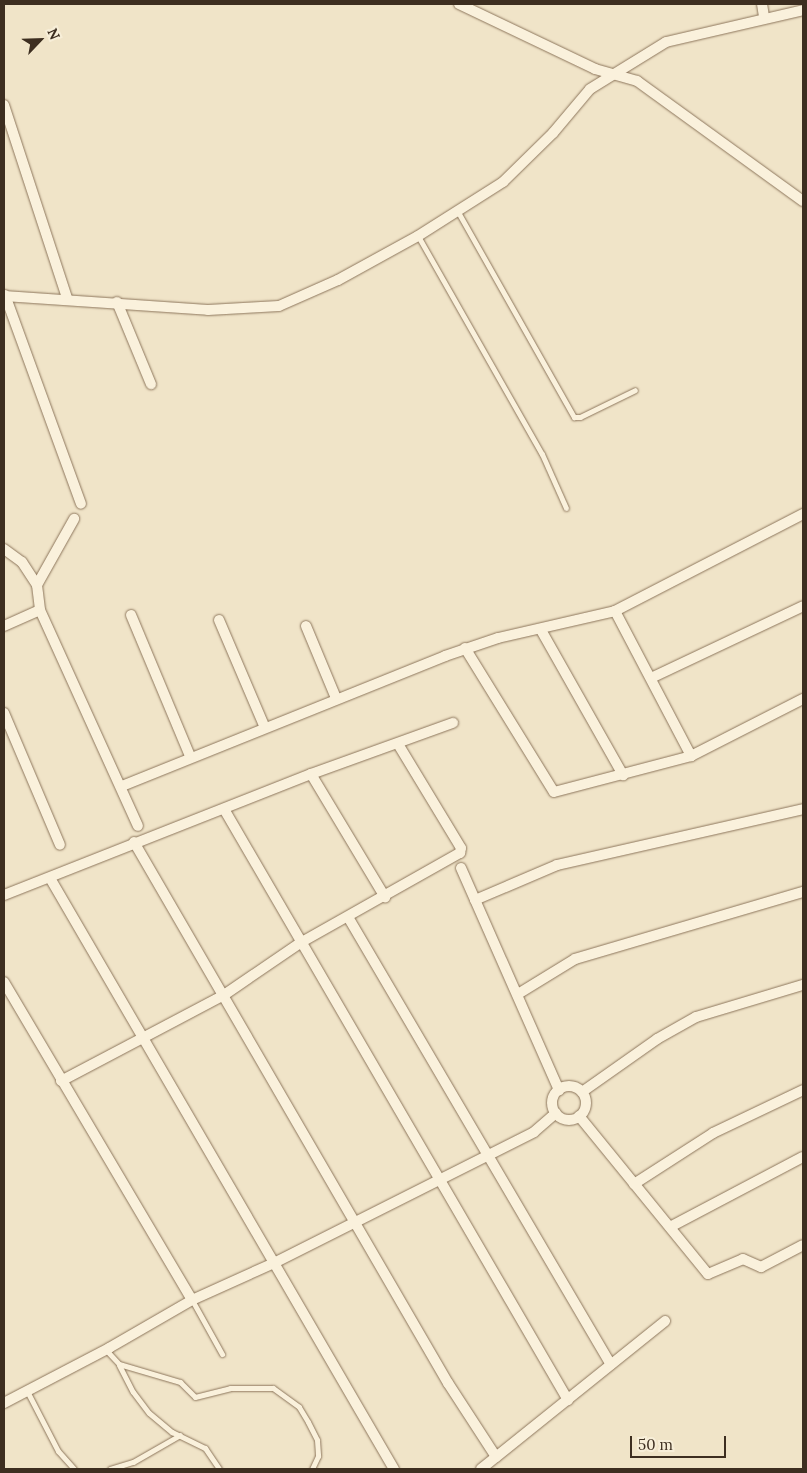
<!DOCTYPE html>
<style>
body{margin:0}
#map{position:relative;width:807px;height:1473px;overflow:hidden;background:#f0e4c8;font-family:Lora,serif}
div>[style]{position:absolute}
.roads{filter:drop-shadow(0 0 1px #8d765c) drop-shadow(0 0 1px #8d765c)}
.lane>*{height:5px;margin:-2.5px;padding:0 2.5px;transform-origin:2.5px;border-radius:2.5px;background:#faf1dc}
.street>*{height:10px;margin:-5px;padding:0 5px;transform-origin:5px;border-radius:5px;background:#faf1dc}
.street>.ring{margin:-5px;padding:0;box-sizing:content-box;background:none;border:10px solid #faf1dc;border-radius:50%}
span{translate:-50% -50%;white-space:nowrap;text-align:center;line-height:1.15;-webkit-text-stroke:5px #f7eed8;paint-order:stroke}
.frame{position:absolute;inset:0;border:5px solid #3d2e20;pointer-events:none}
.north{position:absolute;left:15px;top:15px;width:50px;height:50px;-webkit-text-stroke:4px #f7eed8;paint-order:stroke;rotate:66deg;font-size:14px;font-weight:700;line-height:20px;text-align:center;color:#3d2e20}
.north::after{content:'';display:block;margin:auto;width:18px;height:22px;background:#3d2e20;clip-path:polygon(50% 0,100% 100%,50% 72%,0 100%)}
.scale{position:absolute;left:630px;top:1436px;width:96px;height:22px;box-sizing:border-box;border:2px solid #3d2e20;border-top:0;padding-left:6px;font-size:15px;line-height:18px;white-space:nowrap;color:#3d2e20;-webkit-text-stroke:4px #f7eed8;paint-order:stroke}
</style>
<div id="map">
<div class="roads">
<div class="lane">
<i style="left:458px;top:212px;width:236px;rotate:60.5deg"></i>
<i style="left:574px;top:417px;width:6px"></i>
<i style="left:580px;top:417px;width:61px;rotate:-26.1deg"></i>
<i style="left:418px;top:236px;width:251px;rotate:60.4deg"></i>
<i style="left:542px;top:454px;width:59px;rotate:66deg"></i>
<i style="left:192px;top:1300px;width:62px;rotate:60.9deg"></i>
<i style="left:106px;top:1350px;width:19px;rotate:47deg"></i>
<i style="left:119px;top:1364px;width:64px;rotate:16.4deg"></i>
<i style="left:180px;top:1382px;width:21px;rotate:45deg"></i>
<i style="left:195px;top:1397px;width:36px;rotate:-14deg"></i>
<i style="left:230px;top:1388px;width:43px"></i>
<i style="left:273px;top:1388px;width:32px;rotate:36deg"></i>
<i style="left:299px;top:1407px;width:17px;rotate:59deg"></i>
<i style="left:308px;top:1422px;width:20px;rotate:63deg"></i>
<i style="left:317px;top:1440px;width:16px;rotate:86deg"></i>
<i style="left:318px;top:1456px;width:14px;rotate:115deg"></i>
<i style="left:119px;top:1365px;width:30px;rotate:63deg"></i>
<i style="left:133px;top:1392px;width:26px;rotate:53deg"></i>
<i style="left:149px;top:1413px;width:30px;rotate:40deg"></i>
<i style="left:172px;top:1432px;width:37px;rotate:26deg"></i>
<i style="left:205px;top:1448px;width:25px;rotate:56deg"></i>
<i style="left:27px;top:1391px;width:68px;rotate:62.7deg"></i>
<i style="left:58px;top:1451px;width:24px;rotate:48deg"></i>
<i style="left:110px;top:1469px;width:24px;rotate:-17deg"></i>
<i style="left:133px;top:1462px;width:54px;rotate:-29.9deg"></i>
</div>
<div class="street">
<i style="left:459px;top:4px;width:151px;rotate:25.5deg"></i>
<i style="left:595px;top:69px;width:44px;rotate:15.9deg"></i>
<i style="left:637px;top:81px;width:205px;rotate:35.9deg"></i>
<i style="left:762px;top:4px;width:13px;rotate:81deg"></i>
<i style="left:4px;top:105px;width:203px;rotate:71.9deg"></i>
<i style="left:5px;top:295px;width:222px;rotate:70deg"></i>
<i style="left:4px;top:296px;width:204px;rotate:3.9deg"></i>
<i style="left:208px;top:310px;width:71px;rotate:-3.2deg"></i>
<i style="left:279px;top:306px;width:64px;rotate:-23.8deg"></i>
<i style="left:338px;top:280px;width:91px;rotate:-28.8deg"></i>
<i style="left:418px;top:236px;width:101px;rotate:-32.4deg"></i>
<i style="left:503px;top:182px;width:70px;rotate:-44.4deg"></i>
<i style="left:553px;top:133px;width:57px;rotate:-49.9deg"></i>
<i style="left:590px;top:89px;width:89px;rotate:-31.7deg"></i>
<i style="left:666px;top:42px;width:141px;rotate:-13.1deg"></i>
<i style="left:117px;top:302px;width:89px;rotate:67.5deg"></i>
<i style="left:4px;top:549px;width:22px;rotate:36deg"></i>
<i style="left:22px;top:562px;width:27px;rotate:57deg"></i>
<i style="left:37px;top:585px;width:25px;rotate:83deg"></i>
<i style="left:40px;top:610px;width:237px;rotate:65.6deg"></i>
<i style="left:37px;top:585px;width:76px;rotate:-60.7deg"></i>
<i style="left:615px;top:611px;width:164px;rotate:62.3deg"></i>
<i style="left:131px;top:615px;width:153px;rotate:67.3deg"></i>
<i style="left:219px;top:620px;width:117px;rotate:66.9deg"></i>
<i style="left:4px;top:626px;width:39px;rotate:-24deg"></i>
<i style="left:306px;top:626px;width:78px;rotate:67.4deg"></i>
<i style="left:541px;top:630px;width:167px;rotate:60.5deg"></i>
<i style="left:465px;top:648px;width:169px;rotate:58.3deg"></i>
<i style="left:554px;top:792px;width:142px;rotate:-14.7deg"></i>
<i style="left:691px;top:756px;width:126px;rotate:-27deg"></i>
<i style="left:651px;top:678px;width:168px;rotate:-25.3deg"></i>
<i style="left:4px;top:713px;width:143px;rotate:67deg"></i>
<i style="left:311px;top:774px;width:144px;rotate:59deg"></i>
<i style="left:122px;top:786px;width:348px;rotate:-21.9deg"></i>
<i style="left:445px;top:656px;width:56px;rotate:-18.8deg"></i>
<i style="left:498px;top:638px;width:120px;rotate:-13deg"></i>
<i style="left:615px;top:611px;width:212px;rotate:-27.3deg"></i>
<i style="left:224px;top:809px;width:684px;rotate:59.8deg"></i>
<i style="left:134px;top:842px;width:626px;rotate:59.87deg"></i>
<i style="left:448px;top:1383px;width:88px;rotate:57deg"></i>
<i style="left:496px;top:1457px;width:217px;rotate:-38.8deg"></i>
<i style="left:461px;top:868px;width:243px;rotate:66.2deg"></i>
<i style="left:50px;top:878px;width:684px;rotate:59.8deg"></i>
<i style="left:4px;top:895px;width:330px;rotate:-21.5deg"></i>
<i style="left:311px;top:774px;width:151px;rotate:-19.8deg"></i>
<i style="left:475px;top:900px;width:89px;rotate:-23.1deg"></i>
<i style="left:557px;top:865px;width:252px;rotate:-12.8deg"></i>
<i style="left:348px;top:917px;width:519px;rotate:59.58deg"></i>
<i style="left:4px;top:982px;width:369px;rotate:59.4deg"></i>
<i style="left:518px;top:994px;width:67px;rotate:-31.6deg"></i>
<i style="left:575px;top:959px;width:238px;rotate:-16.4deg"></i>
<i style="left:61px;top:1081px;width:184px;rotate:-27.8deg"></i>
<i style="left:224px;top:995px;width:92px;rotate:-34.4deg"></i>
<i style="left:300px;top:943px;width:184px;rotate:-29.4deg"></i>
<i style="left:460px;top:853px;width:5px;rotate:-79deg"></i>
<i style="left:461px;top:848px;width:122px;rotate:-121.2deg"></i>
<i class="ring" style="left:552px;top:1086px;width:24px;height:24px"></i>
<i style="left:582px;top:1092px;width:92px;rotate:-35.2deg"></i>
<i style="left:657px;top:1039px;width:45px;rotate:-29.4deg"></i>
<i style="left:696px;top:1017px;width:112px;rotate:-16.7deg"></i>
<i style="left:579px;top:1116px;width:204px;rotate:50.8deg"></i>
<i style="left:708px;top:1274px;width:38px;rotate:-23deg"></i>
<i style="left:743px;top:1259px;width:20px;rotate:24deg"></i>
<i style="left:761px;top:1267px;width:47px;rotate:-27.6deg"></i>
<i style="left:634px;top:1184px;width:94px;rotate:-32.8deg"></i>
<i style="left:713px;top:1133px;width:100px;rotate:-25.5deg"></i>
<i style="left:670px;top:1227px;width:150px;rotate:-27.8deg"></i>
<i style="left:4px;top:1403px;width:119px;rotate:-27.6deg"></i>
<i style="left:109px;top:1348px;width:96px;rotate:-30deg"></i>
<i style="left:192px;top:1300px;width:90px;rotate:-24.3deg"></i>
<i style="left:274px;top:1263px;width:291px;rotate:-26.7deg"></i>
<i style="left:534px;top:1132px;width:29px;rotate:-41deg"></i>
<i style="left:481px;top:1469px;width:19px;rotate:-39deg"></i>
</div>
</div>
<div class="frame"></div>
<div class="north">N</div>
<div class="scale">50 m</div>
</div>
